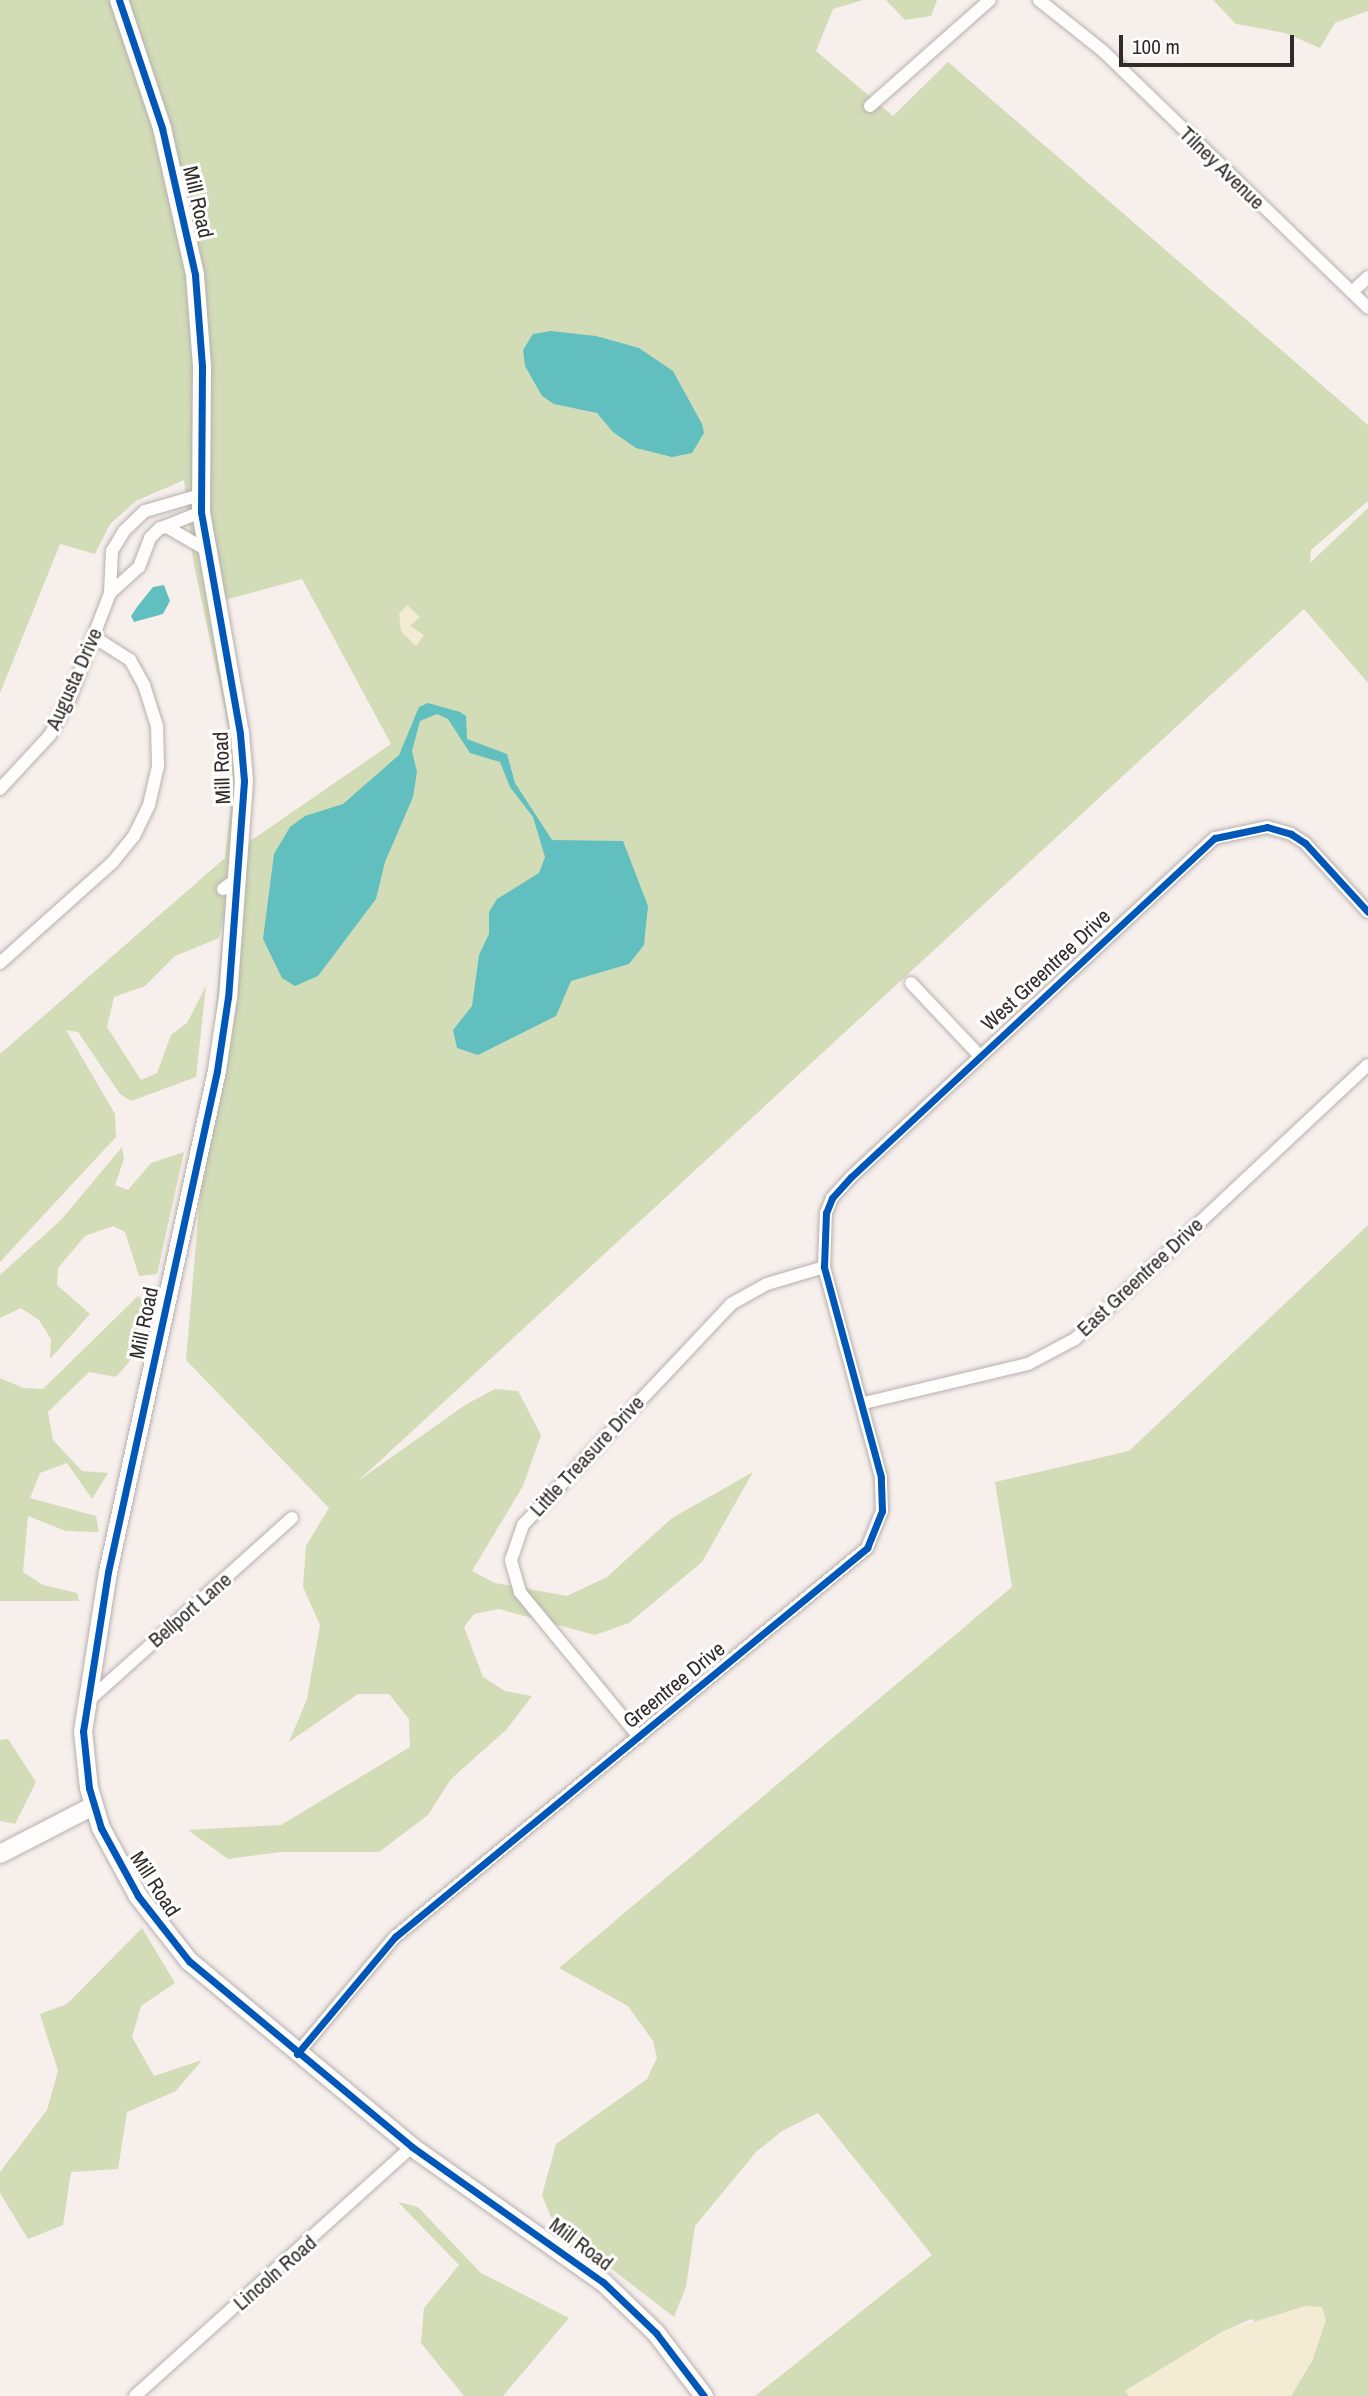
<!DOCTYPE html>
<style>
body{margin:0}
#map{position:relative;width:1368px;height:2396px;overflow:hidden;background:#f7efec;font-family:"Archivo Narrow",sans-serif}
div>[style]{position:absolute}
.green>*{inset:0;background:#d2dcb7}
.sand>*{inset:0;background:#f4ebd5}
.water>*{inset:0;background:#62bfbf}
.roads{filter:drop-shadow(0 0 2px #b6b0ae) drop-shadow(0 0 2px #b6b0ae)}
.street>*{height:12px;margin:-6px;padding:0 6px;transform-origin:6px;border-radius:6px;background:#fefdfc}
.secondary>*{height:18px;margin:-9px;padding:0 9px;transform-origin:9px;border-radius:9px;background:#fefdfc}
.cycleway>*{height:7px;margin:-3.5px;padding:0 3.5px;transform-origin:3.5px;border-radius:3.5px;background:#0057b8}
span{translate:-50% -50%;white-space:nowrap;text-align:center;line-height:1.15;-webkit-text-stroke:6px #fff;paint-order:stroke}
.street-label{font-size:21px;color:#302b28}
.scale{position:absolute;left:1119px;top:35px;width:175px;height:32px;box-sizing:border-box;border:4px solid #302b28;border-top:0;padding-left:9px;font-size:21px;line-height:24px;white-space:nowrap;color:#302b28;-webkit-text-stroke:5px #fff;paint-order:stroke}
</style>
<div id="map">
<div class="green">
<i style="clip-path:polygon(evenodd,0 0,863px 0,833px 9px,816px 51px,893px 116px,948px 62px,1368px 425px,1368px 501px,1311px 550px,1310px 563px,1368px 508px,1368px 683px,1304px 609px,358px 1481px,465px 1405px,495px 1389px,518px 1391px,541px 1435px,523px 1486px,472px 1571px,495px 1583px,567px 1596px,607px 1577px,672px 1518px,753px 1472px,702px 1562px,629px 1623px,595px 1635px,499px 1609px,474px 1614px,464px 1627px,483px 1677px,505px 1691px,532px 1696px,506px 1730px,451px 1779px,428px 1815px,379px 1852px,281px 1852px,228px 1859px,188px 1830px,281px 1825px,410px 1747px,409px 1719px,389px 1694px,358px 1694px,289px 1742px,307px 1699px,320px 1625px,303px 1587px,306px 1546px,329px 1508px,186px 1360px,224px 915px,219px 938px,175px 956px,145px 986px,114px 997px,107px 1027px,141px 1080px,157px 1073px,171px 1035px,187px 1023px,206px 986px,196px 1077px,131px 1101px,120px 1094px,78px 1032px,66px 1030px,115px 1114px,116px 1137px,0 1262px,0 1054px,225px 858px,233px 785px,230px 734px,193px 560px,184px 480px,136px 501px,110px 524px,95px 554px,60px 544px,0 693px,0 0,302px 579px,391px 744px,246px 844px,221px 601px,302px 579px)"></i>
<i style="clip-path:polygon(886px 0,937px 0,931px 16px,905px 20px)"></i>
<i style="clip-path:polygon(1213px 0,1368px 0,1368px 11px,1335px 23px,1320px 48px,1285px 33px,1236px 24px)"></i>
<i style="clip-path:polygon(122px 1147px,124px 1159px,115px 1185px,128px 1190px,151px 1163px,184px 1152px,157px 1274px,139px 1276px,125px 1232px,113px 1226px,85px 1236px,58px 1268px,57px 1285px,90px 1314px,50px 1359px,51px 1339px,39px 1320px,21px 1308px,0 1318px,0 1275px,61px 1220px)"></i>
<i style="clip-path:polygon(1368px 1225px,1368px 2396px,1291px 2396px,1313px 2359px,1251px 2319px,1222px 2332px,1125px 2391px,1129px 2396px,755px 2396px,932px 2255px,818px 2113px,782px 2131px,756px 2152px,695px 2226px,686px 2287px,674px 2317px,578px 2243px,551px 2217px,542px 2195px,556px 2144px,647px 2079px,657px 2058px,653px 2041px,628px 2006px,559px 1968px,1012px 1587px,995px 1482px,1129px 1451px)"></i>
<i style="clip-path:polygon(138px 1296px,147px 1302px,129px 1362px,116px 1377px,89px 1372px,48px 1412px,53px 1440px,82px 1471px,108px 1473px,92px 1499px,67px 1463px,40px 1473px,30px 1498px,96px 1516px,99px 1532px,66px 1531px,28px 1516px,23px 1572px,43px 1585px,77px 1593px,79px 1601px,0 1601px,0 1378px,23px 1388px,43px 1389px)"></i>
<i style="clip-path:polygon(8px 1739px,36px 1782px,15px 1824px,0 1821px,0 1740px)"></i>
<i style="clip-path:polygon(142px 1928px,175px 1983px,141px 2006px,132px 2037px,154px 2076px,202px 2060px,176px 2091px,127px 2112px,118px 2169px,71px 2172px,63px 2225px,28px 2239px,0 2193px,0 2172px,47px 2110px,58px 2071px,40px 2014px,67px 2004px)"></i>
<i style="clip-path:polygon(398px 2202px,418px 2207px,481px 2273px,569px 2318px,503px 2396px,464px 2396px,421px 2343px,424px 2308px,459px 2265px)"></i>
</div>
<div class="sand">
<i style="clip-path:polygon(407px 605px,420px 617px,410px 626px,424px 635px,416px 646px,401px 631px,399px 614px)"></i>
<i style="clip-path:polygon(1305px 2306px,1322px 2307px,1326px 2320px,1313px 2359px,1291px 2396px,1129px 2396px,1125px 2391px,1222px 2332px)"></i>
</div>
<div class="water">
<i style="clip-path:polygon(551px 331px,596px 336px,639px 348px,673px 371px,702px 424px,704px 433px,692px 453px,672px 457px,636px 448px,613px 432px,597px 413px,554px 404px,542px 396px,525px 366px,523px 350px,533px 334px)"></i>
<i style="clip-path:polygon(164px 585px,170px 601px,163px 614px,134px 622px,131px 616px,137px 607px,153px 587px)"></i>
<i style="clip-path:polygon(428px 703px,460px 712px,466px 716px,467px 739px,507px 754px,515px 783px,552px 840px,623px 841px,648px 906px,644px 945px,629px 964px,571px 981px,556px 1016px,478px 1055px,457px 1048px,453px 1030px,472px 1006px,479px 955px,489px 934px,489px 912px,497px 899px,539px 873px,545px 857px,533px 817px,510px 787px,500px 762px,470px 753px,448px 719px,437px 714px,420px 721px,412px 751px,417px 772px,413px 797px,385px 862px,376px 899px,318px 976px,295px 986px,282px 978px,263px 939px,274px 854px,290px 827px,305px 816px,343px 804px,399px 755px,419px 707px)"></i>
</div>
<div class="roads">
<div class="street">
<i style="left:1039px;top:0;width:82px;rotate:38.6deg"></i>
<i style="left:1103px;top:51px;width:369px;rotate:44.1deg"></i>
<i style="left:870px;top:106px;width:160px;rotate:-41.5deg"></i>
<i style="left:1352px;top:292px;width:22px;rotate:-43deg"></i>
<i style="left:161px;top:528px;width:43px;rotate:-21.8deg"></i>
<i style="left:110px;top:593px;width:39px;rotate:-42deg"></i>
<i style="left:139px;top:567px;width:31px;rotate:-69deg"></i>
<i style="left:150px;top:538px;width:14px;rotate:-45deg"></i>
<i style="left:160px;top:528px;width:7px;rotate:-8deg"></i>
<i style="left:167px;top:527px;width:44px;rotate:30.1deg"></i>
<i style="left:0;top:789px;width:74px;rotate:-47.2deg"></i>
<i style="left:50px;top:735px;width:40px;rotate:-62deg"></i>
<i style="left:69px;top:700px;width:115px;rotate:-69deg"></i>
<i style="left:110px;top:593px;width:42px;rotate:-87.3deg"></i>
<i style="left:112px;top:551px;width:23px;rotate:-59deg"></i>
<i style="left:124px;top:531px;width:29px;rotate:-44deg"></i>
<i style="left:145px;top:511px;width:57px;rotate:-16.2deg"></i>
<i style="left:223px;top:889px;width:19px;rotate:-36deg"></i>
<i style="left:0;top:963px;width:150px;rotate:-41.8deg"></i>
<i style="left:112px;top:863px;width:35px;rotate:-51deg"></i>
<i style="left:134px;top:836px;width:34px;rotate:-64deg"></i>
<i style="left:149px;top:805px;width:40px;rotate:-77deg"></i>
<i style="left:158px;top:766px;width:40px;rotate:-91.4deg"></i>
<i style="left:157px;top:726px;width:43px;rotate:-107.6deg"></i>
<i style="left:144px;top:685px;width:29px;rotate:-119deg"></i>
<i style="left:130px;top:660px;width:43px;rotate:-147.4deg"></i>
<i style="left:911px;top:983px;width:100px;rotate:46.6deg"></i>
<i style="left:864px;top:1403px;width:169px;rotate:-13.4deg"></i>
<i style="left:1028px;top:1364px;width:53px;rotate:-28deg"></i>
<i style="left:1075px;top:1339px;width:401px;rotate:-43.1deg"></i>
<i style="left:88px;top:1701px;width:274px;rotate:-41.9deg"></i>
<i style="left:639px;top:1737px;width:188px;rotate:-129.4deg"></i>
<i style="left:520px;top:1592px;width:33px;rotate:-106deg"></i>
<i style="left:511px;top:1560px;width:37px;rotate:-71deg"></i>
<i style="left:523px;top:1525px;width:303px;rotate:-46.7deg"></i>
<i style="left:731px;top:1304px;width:41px;rotate:-29.1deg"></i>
<i style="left:767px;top:1284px;width:59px;rotate:-16.6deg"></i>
<i style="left:297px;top:2054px;width:153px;rotate:-50.1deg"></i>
<i style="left:395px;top:1937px;width:612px;rotate:-39.49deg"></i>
<i style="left:867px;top:1548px;width:40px;rotate:-68deg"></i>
<i style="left:882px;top:1511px;width:34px;rotate:-92deg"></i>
<i style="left:881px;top:1477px;width:218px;rotate:-105.2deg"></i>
<i style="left:824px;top:1267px;width:54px;rotate:-87.9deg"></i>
<i style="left:826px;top:1213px;width:16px;rotate:-68deg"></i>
<i style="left:832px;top:1198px;width:28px;rotate:-48deg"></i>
<i style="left:851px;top:1177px;width:497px;rotate:-43deg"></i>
<i style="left:1215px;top:838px;width:53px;rotate:-11.9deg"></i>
<i style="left:1267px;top:827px;width:25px;rotate:16deg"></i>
<i style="left:1291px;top:834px;width:17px;rotate:33deg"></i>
<i style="left:1305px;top:843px;width:93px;rotate:47.6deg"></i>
<i style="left:135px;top:2396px;width:372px;rotate:-42deg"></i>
</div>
<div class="secondary">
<i style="left:119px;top:0;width:135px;rotate:71.4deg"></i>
<i style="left:162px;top:128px;width:151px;rotate:77.3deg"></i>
<i style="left:195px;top:275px;width:92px;rotate:85.6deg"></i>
<i style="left:202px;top:367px;width:145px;rotate:90.4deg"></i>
<i style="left:201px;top:512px;width:225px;rotate:80deg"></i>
<i style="left:240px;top:734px;width:47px;rotate:85.1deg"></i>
<i style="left:244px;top:781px;width:217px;rotate:94.2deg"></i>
<i style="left:228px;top:997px;width:75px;rotate:98.5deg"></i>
<i style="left:217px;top:1071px;width:513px;rotate:102.27deg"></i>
<i style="left:108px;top:1572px;width:161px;rotate:98.9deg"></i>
<i style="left:83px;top:1731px;width:57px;rotate:84deg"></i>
<i style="left:89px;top:1788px;width:42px;rotate:73.3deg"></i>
<i style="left:101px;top:1828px;width:77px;rotate:61.4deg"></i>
<i style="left:138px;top:1896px;width:83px;rotate:51.9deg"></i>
<i style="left:189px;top:1961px;width:290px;rotate:39.8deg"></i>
<i style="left:412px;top:2147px;width:234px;rotate:35.3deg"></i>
<i style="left:603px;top:2282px;width:74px;rotate:43.9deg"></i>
<i style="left:656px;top:2333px;width:79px;rotate:52.7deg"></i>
<i style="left:0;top:1854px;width:105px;rotate:-27.3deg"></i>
</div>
</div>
<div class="cycleway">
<i style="left:119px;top:0;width:135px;rotate:71.4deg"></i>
<i style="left:162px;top:128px;width:151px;rotate:77.3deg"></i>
<i style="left:195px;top:275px;width:92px;rotate:85.6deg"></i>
<i style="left:202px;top:367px;width:145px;rotate:90.4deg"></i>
<i style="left:201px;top:512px;width:225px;rotate:80deg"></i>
<i style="left:240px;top:734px;width:47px;rotate:85.1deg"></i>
<i style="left:244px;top:781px;width:217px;rotate:94.2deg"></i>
<i style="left:228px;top:997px;width:75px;rotate:98.5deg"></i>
<i style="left:217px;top:1071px;width:513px;rotate:102.27deg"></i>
<i style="left:108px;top:1572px;width:161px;rotate:98.9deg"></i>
<i style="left:83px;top:1731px;width:57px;rotate:84deg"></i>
<i style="left:89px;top:1788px;width:42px;rotate:73.3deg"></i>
<i style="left:101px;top:1828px;width:77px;rotate:61.4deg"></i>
<i style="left:138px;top:1896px;width:83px;rotate:51.9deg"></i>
<i style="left:189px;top:1961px;width:290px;rotate:39.8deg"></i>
<i style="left:412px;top:2147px;width:234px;rotate:35.3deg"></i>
<i style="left:603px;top:2282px;width:74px;rotate:43.9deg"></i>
<i style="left:656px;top:2333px;width:79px;rotate:52.7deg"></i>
<i style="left:297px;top:2054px;width:153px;rotate:-50.1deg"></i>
<i style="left:395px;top:1937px;width:612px;rotate:-39.49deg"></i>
<i style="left:867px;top:1548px;width:40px;rotate:-68deg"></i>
<i style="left:882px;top:1511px;width:34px;rotate:-92deg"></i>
<i style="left:881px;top:1477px;width:218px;rotate:-105.2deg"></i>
<i style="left:824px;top:1267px;width:54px;rotate:-87.9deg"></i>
<i style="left:826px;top:1213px;width:16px;rotate:-68deg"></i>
<i style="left:832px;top:1198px;width:28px;rotate:-48deg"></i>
<i style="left:851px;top:1177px;width:497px;rotate:-43deg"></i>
<i style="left:1215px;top:838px;width:53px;rotate:-11.9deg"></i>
<i style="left:1267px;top:827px;width:25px;rotate:16deg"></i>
<i style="left:1291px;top:834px;width:17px;rotate:33deg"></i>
<i style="left:1305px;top:843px;width:93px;rotate:47.6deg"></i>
</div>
<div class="street-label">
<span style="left:1222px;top:168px;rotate:44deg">Tilney Avenue</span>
<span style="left:198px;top:202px;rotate:77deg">Mill Road</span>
<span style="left:74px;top:679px;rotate:-66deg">Augusta Drive</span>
<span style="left:222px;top:768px;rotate:-92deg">Mill Road</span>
<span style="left:1046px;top:970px;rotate:-43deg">West Greentree Drive</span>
<span style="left:1140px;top:1277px;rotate:-43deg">East Greentree Drive</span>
<span style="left:144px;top:1323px;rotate:-78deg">Mill Road</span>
<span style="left:587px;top:1456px;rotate:-47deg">Little Treasure Drive</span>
<span style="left:190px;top:1610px;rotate:-41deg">Bellport Lane</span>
<span style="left:674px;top:1685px;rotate:-39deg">Greentree Drive</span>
<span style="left:155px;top:1884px;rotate:57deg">Mill Road</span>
<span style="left:581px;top:2244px;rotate:37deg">Mill Road</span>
<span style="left:275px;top:2273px;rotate:-41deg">Lincoln Road</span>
</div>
<div class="scale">100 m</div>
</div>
